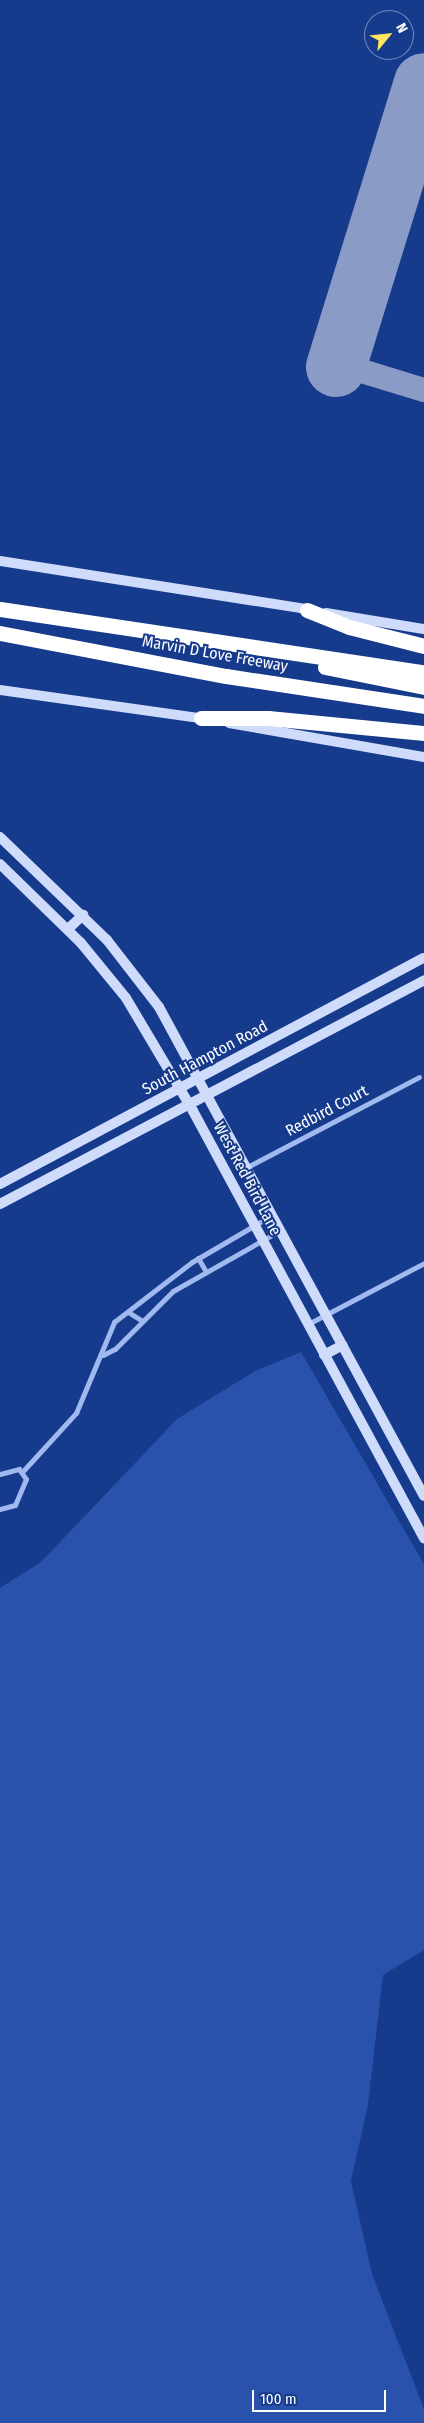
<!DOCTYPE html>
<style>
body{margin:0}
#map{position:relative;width:424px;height:2423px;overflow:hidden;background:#163a8c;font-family:"Fira Sans Condensed",sans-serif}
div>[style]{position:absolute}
.green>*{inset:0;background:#2852ab}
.taxiway>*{height:24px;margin:-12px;padding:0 12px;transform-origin:12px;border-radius:12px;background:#8a9cc6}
.runway>*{height:60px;margin:-30px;padding:0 30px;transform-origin:30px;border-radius:30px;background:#8a9cc6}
.street>*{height:5px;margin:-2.5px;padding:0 2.5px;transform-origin:2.5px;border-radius:2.5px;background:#a0b9ef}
.secondary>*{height:10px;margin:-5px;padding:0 5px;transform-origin:5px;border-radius:5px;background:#cedbfb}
.highway>*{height:15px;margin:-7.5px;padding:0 7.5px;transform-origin:7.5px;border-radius:7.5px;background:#fff}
span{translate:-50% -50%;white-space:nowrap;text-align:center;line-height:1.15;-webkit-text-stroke:4px #163a8c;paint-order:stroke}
.street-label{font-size:16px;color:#fff}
.north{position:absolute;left:364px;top:10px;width:50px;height:50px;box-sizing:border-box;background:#163a8c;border:1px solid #7389ba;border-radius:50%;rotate:62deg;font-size:14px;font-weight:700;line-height:20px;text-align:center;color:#fff}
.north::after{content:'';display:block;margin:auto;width:18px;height:22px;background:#ffe65e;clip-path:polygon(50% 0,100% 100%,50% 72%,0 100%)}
.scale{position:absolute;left:252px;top:2390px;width:134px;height:22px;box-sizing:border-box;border:2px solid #fff;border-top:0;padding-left:6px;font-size:15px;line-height:18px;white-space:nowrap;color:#fff;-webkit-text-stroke:4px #163a8c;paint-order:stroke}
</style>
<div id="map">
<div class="green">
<i style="clip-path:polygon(301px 1352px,424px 1564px,424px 1950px,383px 1975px,368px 2105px,351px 2181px,372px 2274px,424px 2409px,424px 2423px,0 2423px,0 1588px,41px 1562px,177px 1419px,255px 1371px)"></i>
</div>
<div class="taxiway">
<i style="left:423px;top:88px;width:1px"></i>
<i style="left:340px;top:354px;width:21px;rotate:45deg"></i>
<i style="left:355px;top:369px;width:72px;rotate:16.9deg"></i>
</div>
<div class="runway">
<i style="left:336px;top:367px;width:297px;rotate:-72.8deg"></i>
</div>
<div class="street">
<i style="left:247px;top:1167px;width:194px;rotate:-27.6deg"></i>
<i style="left:198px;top:1258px;width:14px;rotate:60deg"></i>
<i style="left:128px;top:1312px;width:15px;rotate:32deg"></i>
<i style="left:308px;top:1324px;width:131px;rotate:-27.7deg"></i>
<i style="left:103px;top:1355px;width:13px;rotate:-27deg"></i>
<i style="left:115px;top:1349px;width:82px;rotate:-45deg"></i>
<i style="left:173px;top:1291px;width:124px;rotate:-29.5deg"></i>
<i style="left:23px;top:1471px;width:79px;rotate:-47.6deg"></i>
<i style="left:76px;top:1413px;width:99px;rotate:-67.3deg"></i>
<i style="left:114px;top:1322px;width:98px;rotate:-37.6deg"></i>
<i style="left:192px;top:1262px;width:93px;rotate:-30.4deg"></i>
<i style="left:0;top:1474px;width:20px;rotate:-15deg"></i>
<i style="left:19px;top:1469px;width:12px;rotate:55deg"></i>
<i style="left:26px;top:1479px;width:28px;rotate:113deg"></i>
<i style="left:15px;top:1505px;width:16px;rotate:165deg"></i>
</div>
<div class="secondary">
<i style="left:0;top:561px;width:316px;rotate:8.9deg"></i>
<i style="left:326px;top:613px;width:99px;rotate:9.3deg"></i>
<i style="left:0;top:690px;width:209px;rotate:8deg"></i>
<i style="left:229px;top:723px;width:198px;rotate:9.9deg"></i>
<i style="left:0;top:837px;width:149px;rotate:43.9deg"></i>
<i style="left:107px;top:940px;width:85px;rotate:52.2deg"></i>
<i style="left:159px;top:1007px;width:556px;rotate:61.55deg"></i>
<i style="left:0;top:864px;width:113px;rotate:44.3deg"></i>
<i style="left:81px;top:943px;width:71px;rotate:50.7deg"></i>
<i style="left:126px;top:998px;width:131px;rotate:59.3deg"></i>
<i style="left:193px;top:1111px;width:486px;rotate:61.6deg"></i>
<i style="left:68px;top:929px;width:21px;rotate:-43deg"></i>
<i style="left:0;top:1184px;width:480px;rotate:-28.1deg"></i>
<i style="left:0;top:1204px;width:480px;rotate:-27.8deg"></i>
<i style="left:324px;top:1355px;width:21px;rotate:-28deg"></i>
</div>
<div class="highway">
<i style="left:0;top:609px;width:429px;rotate:8.5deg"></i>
<i style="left:307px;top:610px;width:45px;rotate:22deg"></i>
<i style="left:349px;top:627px;width:77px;rotate:14.2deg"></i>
<i style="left:0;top:633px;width:230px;rotate:10.8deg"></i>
<i style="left:226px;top:676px;width:200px;rotate:8.6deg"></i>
<i style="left:325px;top:667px;width:101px;rotate:11.4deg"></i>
<i style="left:201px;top:718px;width:67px"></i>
<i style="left:268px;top:718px;width:157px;rotate:5.5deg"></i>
</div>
<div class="street-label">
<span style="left:215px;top:654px;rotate:10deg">Marvin D Love Freeway</span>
<span style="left:205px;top:1058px;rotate:-28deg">South Hampton Road</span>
<span style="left:327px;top:1111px;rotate:-28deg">Redbird Court</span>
<span style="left:247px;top:1179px;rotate:62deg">West Red Bird Lane</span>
</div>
<div class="north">N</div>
<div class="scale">100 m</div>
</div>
